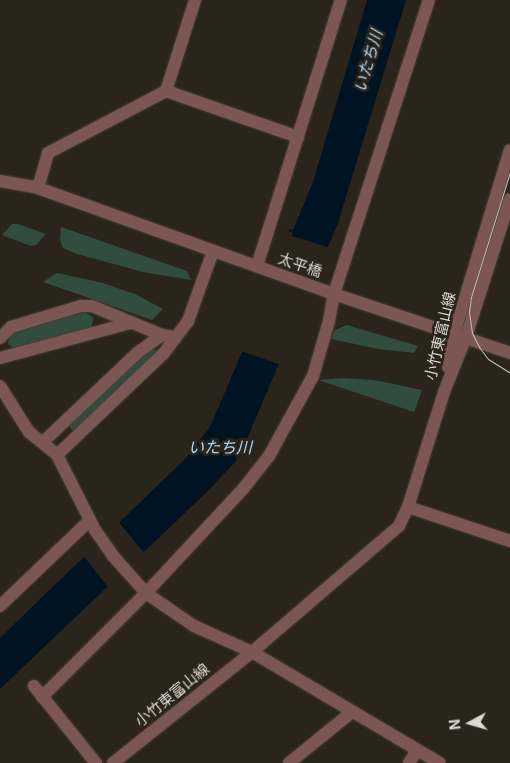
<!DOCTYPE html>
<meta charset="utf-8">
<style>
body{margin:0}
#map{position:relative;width:510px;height:763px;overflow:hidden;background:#2a241a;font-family:Inter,"Noto Sans JP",sans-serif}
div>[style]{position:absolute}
.green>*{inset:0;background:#314d3e}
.water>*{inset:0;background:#001322}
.pier>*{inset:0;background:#2a241a}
.roads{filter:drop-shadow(0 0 1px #474137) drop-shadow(0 0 1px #474137)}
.minor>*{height:12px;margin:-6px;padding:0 6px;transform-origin:6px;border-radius:6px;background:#7c5653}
.tram>*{height:1px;margin:-0.5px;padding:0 0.5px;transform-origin:0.5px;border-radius:0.5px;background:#c8c4bc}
span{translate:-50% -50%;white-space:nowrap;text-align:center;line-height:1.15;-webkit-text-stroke:5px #2a241a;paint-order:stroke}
.street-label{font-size:15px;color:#ddd9d2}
.water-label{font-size:16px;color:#acd9fb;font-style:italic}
.north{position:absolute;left:445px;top:698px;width:50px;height:50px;-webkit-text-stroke:4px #2a241a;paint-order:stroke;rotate:264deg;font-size:14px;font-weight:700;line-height:20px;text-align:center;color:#ddd9d2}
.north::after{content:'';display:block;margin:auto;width:18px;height:22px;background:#ddd9d2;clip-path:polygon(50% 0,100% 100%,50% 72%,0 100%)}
</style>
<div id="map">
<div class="green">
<i style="clip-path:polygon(12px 224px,18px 224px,46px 234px,36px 245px,31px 246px,2px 235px)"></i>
<i style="clip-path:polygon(61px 227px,187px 271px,191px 280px,143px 272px,77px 254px,63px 248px,60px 241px)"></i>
<i style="clip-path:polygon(57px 273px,103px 283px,135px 294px,163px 309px,152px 320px,43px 282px)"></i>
<i style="clip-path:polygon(85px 312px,94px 318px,91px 328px,13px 348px,8px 344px,10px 333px)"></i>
<i style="clip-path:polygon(347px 325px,418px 346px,414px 353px,378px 349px,331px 339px,335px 330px)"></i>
<i style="clip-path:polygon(153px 349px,159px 351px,76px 431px,73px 431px,68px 425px,139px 357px)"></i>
<i style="clip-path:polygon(342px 378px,374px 380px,422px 390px,414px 412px,318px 380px)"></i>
</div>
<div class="water">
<i style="clip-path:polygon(367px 0,406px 0,338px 223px,247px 439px,236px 461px,210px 489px,0 689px,0 638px,187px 457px,210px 427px,293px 233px,288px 231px,289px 229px,293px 230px,313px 182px)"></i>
</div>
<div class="pier">
<i style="clip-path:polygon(289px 235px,330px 248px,281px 365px,241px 351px)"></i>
<i style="clip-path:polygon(117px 520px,144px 553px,108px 587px,82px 554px)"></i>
</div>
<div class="roads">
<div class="minor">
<i style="left:166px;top:91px;width:140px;rotate:19.2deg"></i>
<i style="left:0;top:181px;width:39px;rotate:10deg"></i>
<i style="left:38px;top:188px;width:314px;rotate:19.7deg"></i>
<i style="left:334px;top:294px;width:186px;rotate:18.5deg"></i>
<i style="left:38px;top:188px;width:36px;rotate:-74deg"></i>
<i style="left:48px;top:153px;width:133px;rotate:-27.7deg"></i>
<i style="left:166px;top:91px;width:96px;rotate:-72.3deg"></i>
<i style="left:257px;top:266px;width:279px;rotate:-72.5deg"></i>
<i style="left:0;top:338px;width:16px;rotate:-45deg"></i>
<i style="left:11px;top:327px;width:73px;rotate:-16.7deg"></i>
<i style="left:81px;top:306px;width:11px"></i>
<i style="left:92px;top:306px;width:76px;rotate:22.5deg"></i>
<i style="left:162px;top:335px;width:12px;rotate:9deg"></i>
<i style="left:0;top:358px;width:136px;rotate:-15deg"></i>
<i style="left:448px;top:367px;width:34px;rotate:-80deg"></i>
<i style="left:454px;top:334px;width:192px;rotate:-73.1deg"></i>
<i style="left:0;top:386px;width:54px;rotate:57.8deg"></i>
<i style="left:29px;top:432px;width:36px;rotate:39deg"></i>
<i style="left:57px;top:455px;width:84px;rotate:63.1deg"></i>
<i style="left:95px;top:530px;width:32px;rotate:55deg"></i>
<i style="left:113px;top:556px;width:50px;rotate:48.3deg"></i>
<i style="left:146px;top:593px;width:58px;rotate:34.5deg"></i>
<i style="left:194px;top:626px;width:64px;rotate:24.1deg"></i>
<i style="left:252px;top:652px;width:218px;rotate:30.6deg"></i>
<i style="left:43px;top:442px;width:129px;rotate:-43.4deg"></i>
<i style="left:137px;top:353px;width:31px;rotate:-36deg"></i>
<i style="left:57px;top:455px;width:148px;rotate:-43.6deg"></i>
<i style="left:164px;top:353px;width:40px;rotate:-53deg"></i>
<i style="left:188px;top:321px;width:74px;rotate:-70.3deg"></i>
<i style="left:408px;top:507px;width:108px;rotate:18.4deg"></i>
<i style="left:0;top:606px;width:124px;rotate:-43.7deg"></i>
<i style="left:34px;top:686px;width:99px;rotate:51.2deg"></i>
<i style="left:42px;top:697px;width:147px;rotate:-45deg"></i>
<i style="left:146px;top:593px;width:142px;rotate:-47deg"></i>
<i style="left:243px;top:489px;width:42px;rotate:-51.8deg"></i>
<i style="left:269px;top:456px;width:91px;rotate:-61.2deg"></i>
<i style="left:313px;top:376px;width:57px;rotate:-73.8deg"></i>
<i style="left:329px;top:321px;width:27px;rotate:-80deg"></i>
<i style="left:334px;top:294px;width:309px;rotate:-72.1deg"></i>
<i style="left:113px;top:763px;width:178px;rotate:-38.6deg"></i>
<i style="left:252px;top:652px;width:194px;rotate:-40.6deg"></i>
<i style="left:399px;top:526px;width:21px;rotate:-65deg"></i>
<i style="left:408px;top:507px;width:121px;rotate:-72.6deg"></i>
<i style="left:444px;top:392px;width:59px;rotate:-68.2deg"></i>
<i style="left:466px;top:337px;width:145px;rotate:-72.3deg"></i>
<i style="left:289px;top:763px;width:81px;rotate:-39deg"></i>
<i style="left:409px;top:763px;width:15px;rotate:-58deg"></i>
</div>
</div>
<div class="tram">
<i style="left:510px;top:172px;width:131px;rotate:107.3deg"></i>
<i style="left:471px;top:297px;width:15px;rotate:98deg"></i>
<i style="left:469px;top:312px;width:21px;rotate:82deg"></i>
<i style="left:472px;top:333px;width:16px;rotate:63deg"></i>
<i style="left:479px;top:347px;width:15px;rotate:53deg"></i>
<i style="left:488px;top:359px;width:26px;rotate:32deg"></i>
</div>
<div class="street-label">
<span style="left:300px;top:265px;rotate:19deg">太平橋</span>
<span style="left:440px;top:336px;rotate:-77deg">小竹東富山線</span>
<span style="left:172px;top:695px;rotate:-39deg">小竹東富山線</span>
</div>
<div class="water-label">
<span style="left:368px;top:61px;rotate:-74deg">いたち川</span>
<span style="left:220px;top:447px">いたち川</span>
</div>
<div class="north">N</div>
</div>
